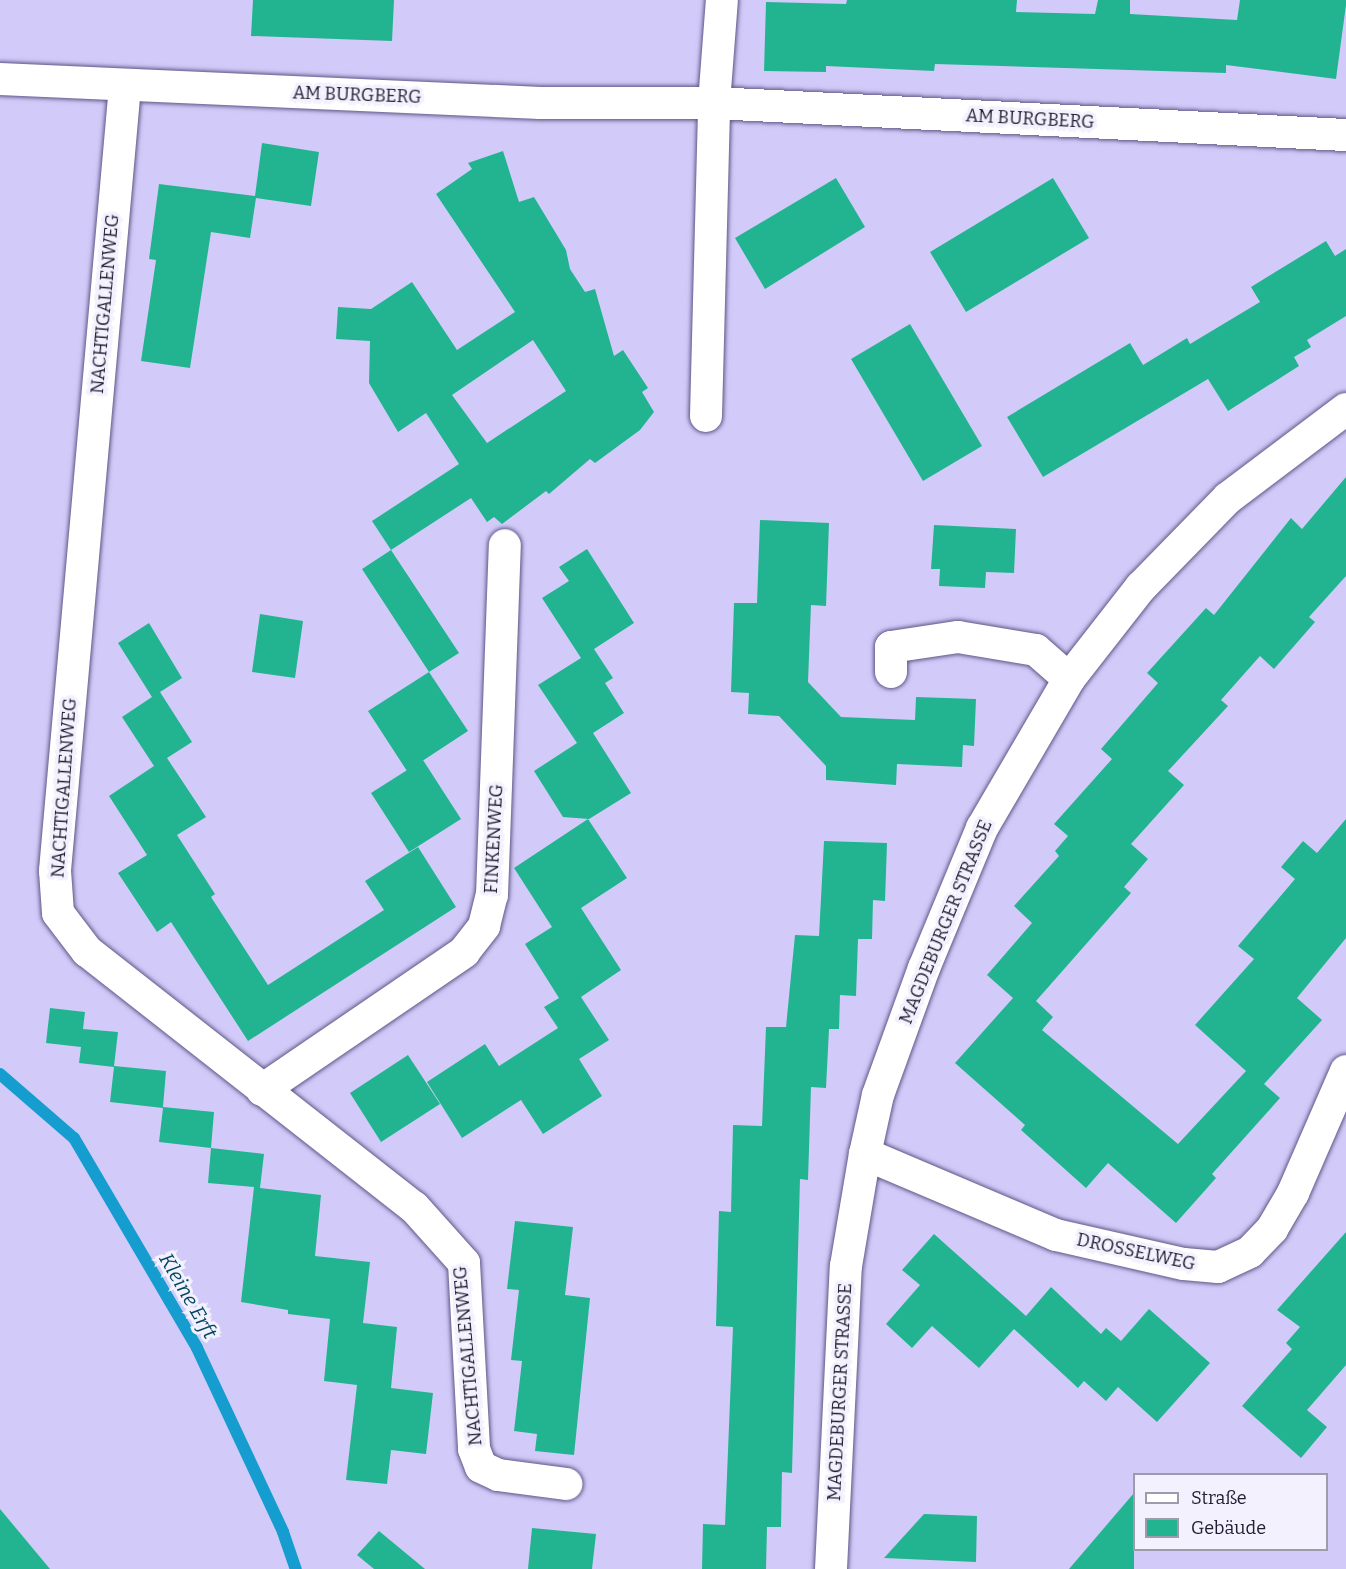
<!DOCTYPE html>
<meta charset="utf-8">
<style>
body{margin:0}
#map{position:relative;width:1346px;height:1569px;overflow:hidden;background:#d2cbf9;font-family:Bitter,serif}
div>[style]{position:absolute}
.stream>*{height:12px;margin:-6px;padding:0 6px;transform-origin:6px;border-radius:6px;background:#159dd0}
.building>*{inset:0;background:#22b491}
.roads{filter:drop-shadow(0 0 2px #5f5788) drop-shadow(0 0 2px #5f5788)}
.street>*{height:32px;margin:-16px;padding:0 16px;transform-origin:16px;border-radius:16px;background:#fff}
span{translate:-50% -50%;white-space:nowrap;text-align:center;line-height:1.15;-webkit-text-stroke:6px #f2f1fd;paint-order:stroke}
.street-label{font-size:18px;color:#211d32}
.water-label{font-size:20px;color:#004661;font-style:italic}
.legend{position:absolute;left:1133px;top:1473px;width:195px;height:78px;box-sizing:border-box;background:#f2f1fd;border:2px solid #9e9cac;margin:0;padding:8px 10px;list-style:none;font-size:18px;color:#211d32}
.legend li{display:flex;align-items:center;gap:12px;height:30px}
.legend b{width:30px;border:2px solid #9e9cac}
</style>
<div id="map">
<div class="stream">
<i style="left:0;top:1074px;width:98px;rotate:40.9deg"></i>
<i style="left:74px;top:1138px;width:243px;rotate:59.6deg"></i>
<i style="left:197px;top:1348px;width:203px;rotate:64.9deg"></i>
<i style="left:283px;top:1532px;width:39px;rotate:71deg"></i>
</div>
<div class="building">
<i style="clip-path:polygon(253px 0,394px 0,392px 41px,251px 36px)"></i>
<i style="clip-path:polygon(847px 0,1017px 0,1016px 12px,1095px 14px,1098px 0,1130px 0,1130px 14px,1237px 20px,1240px 0,1346px 0,1346px 5px,1336px 79px,1226px 65px,1226px 73px,935px 64px,934px 71px,826px 66px,826px 72px,764px 71px,766px 2px,846px 4px)"></i>
<i style="clip-path:polygon(262px 143px,319px 152px,311px 206px,256px 198px,250px 238px,211px 232px,190px 368px,141px 361px,156px 260px,149px 259px,159px 184px,255px 196px)"></i>
<i style="clip-path:polygon(evenodd,503px 151px,519px 202px,534px 197px,566px 250px,570px 269px,585px 292px,595px 289px,614px 356px,623px 350px,648px 388px,642px 392px,654px 412px,640px 430px,595px 463px,590px 459px,549px 494px,546px 491px,502px 524px,494px 517px,487px 522px,471px 498px,391px 550px,372px 521px,459px 464px,426px 413px,398px 432px,369px 383px,370px 341px,336px 339px,338px 307px,371px 309px,412px 282px,457px 350px,515px 312px,436px 194px,472px 169px,468px 163px,503px 151px,533px 340px,566px 391px,487px 443px,452px 395px,533px 340px)"></i>
<i style="clip-path:polygon(836px 178px,865px 227px,765px 289px,735px 238px)"></i>
<i style="clip-path:polygon(1053px 178px,1089px 238px,966px 312px,930px 252px)"></i>
<i style="clip-path:polygon(1326px 241px,1335px 256px,1346px 249px,1346px 316px,1307px 340px,1311px 347px,1294px 357px,1299px 366px,1228px 411px,1208px 379px,1043px 477px,1007px 417px,1130px 343px,1143px 365px,1187px 338px,1190px 344px,1260px 302px,1251px 287px)"></i>
<i style="clip-path:polygon(910px 324px,982px 446px,923px 481px,851px 359px)"></i>
<i style="clip-path:polygon(1346px 477px,1346px 576px,1309px 617px,1315px 622px,1274px 669px,1260px 656px,1221px 700px,1228px 706px,1168px 771px,1184px 785px,1131px 844px,1148px 859px,1124px 887px,1131px 893px,1036px 1001px,1053px 1017px,1042px 1030px,1178px 1144px,1246px 1071px,1195px 1025px,1254px 959px,1238px 946px,1295px 879px,1281px 867px,1303px 841px,1317px 853px,1346px 819px,1346px 938px,1297px 998px,1322px 1020px,1264px 1084px,1280px 1098px,1212px 1174px,1216px 1178px,1176px 1223px,1108px 1163px,1086px 1188px,1021px 1130px,1025px 1125px,955px 1063px,1013px 998px,987px 975px,1032px 923px,1014px 906px,1059px 856px,1055px 851px,1068px 836px,1054px 824px,1112px 759px,1101px 749px,1158px 683px,1147px 673px,1206px 608px,1214px 615px,1291px 518px,1302px 529px)"></i>
<i style="clip-path:polygon(760px 520px,829px 523px,826px 606px,811px 605px,808px 682px,841px 717px,915px 720px,916px 697px,976px 699px,974px 746px,963px 745px,962px 767px,897px 764px,896px 785px,826px 780px,826px 766px,779px 716px,748px 714px,749px 693px,731px 692px,734px 603px,757px 603px)"></i>
<i style="clip-path:polygon(934px 525px,1016px 529px,1014px 573px,986px 572px,985px 588px,939px 586px,940px 569px,931px 569px)"></i>
<i style="clip-path:polygon(587px 549px,634px 623px,594px 649px,613px 678px,605px 683px,624px 713px,593px 733px,631px 793px,589px 819px,563px 817px,534px 771px,577px 743px,538px 685px,581px 658px,542px 598px,569px 581px,559px 567px)"></i>
<i style="clip-path:polygon(391px 550px,459px 653px,429px 672px,468px 731px,407px 771px,368px 711px,429px 672px,362px 569px)"></i>
<i style="clip-path:polygon(260px 614px,303px 621px,295px 678px,252px 672px)"></i>
<i style="clip-path:polygon(149px 623px,182px 678px,160px 692px,192px 742px,167px 758px,206px 817px,177px 835px,215px 894px,211px 897px,268px 985px,384px 910px,365px 881px,418px 847px,456px 907px,248px 1041px,171px 922px,157px 932px,118px 873px,147px 855px,109px 796px,154px 766px,122px 717px,152px 697px,118px 643px)"></i>
<i style="clip-path:polygon(423px 760px,461px 819px,409px 852px,371px 793px)"></i>
<i style="clip-path:polygon(588px 819px,627px 878px,581px 908px,621px 970px,581px 997px,609px 1040px,579px 1059px,602px 1096px,543px 1134px,521px 1100px,462px 1138px,427px 1082px,485px 1044px,499px 1066px,558px 1028px,544px 1007px,559px 998px,525px 944px,552px 927px,514px 868px)"></i>
<i style="clip-path:polygon(824px 841px,887px 843px,885px 901px,873px 900px,872px 939px,858px 939px,856px 996px,840px 995px,839px 1029px,829px 1029px,826px 1088px,811px 1087px,808px 1180px,800px 1179px,792px 1473px,782px 1472px,781px 1527px,767px 1527px,766px 1569px,702px 1569px,703px 1524px,725px 1525px,733px 1327px,716px 1326px,719px 1211px,731px 1212px,733px 1125px,762px 1126px,766px 1027px,786px 1027px,795px 935px,819px 936px)"></i>
<i style="clip-path:polygon(50px 1008px,85px 1012px,83px 1029px,118px 1032px,114px 1066px,166px 1071px,163px 1107px,214px 1112px,211px 1148px,264px 1154px,260px 1188px,321px 1195px,315px 1256px,370px 1262px,363px 1323px,397px 1327px,391px 1388px,433px 1393px,426px 1454px,391px 1450px,387px 1484px,346px 1480px,357px 1385px,324px 1381px,330px 1319px,288px 1314px,288px 1310px,241px 1302px,254px 1187px,208px 1183px,211px 1148px,159px 1142px,163px 1108px,110px 1102px,114px 1067px,79px 1063px,81px 1047px,46px 1043px)"></i>
<i style="clip-path:polygon(408px 1055px,440px 1104px,381px 1142px,350px 1093px)"></i>
<i style="clip-path:polygon(515px 1221px,573px 1227px,565px 1295px,590px 1298px,574px 1455px,535px 1451px,537px 1434px,514px 1431px,522px 1361px,511px 1360px,519px 1290px,507px 1289px)"></i>
<i style="clip-path:polygon(1346px 1232px,1346px 1365px,1307px 1410px,1327px 1427px,1301px 1458px,1242px 1406px,1292px 1349px,1286px 1343px,1300px 1327px,1277px 1310px)"></i>
<i style="clip-path:polygon(934px 1234px,1026px 1316px,1051px 1287px,1101px 1334px,1106px 1328px,1121px 1341px,1149px 1309px,1210px 1363px,1157px 1422px,1118px 1387px,1106px 1401px,1084px 1381px,1078px 1388px,1014px 1329px,979px 1368px,932px 1326px,912px 1348px,886px 1324px,920px 1285px,902px 1270px)"></i>
<i style="clip-path:polygon(1134px 1493px,1134px 1569px,1069px 1569px)"></i>
<i style="clip-path:polygon(0 1509px,50px 1569px,0 1569px)"></i>
<i style="clip-path:polygon(924px 1514px,977px 1516px,976px 1562px,884px 1558px)"></i>
<i style="clip-path:polygon(532px 1528px,596px 1534px,592px 1569px,528px 1569px)"></i>
<i style="clip-path:polygon(379px 1531px,425px 1569px,374px 1569px,357px 1555px)"></i>
</div>
<div class="roads">
<div class="street">
<i style="left:0;top:79px;width:541px;rotate:2.54deg"></i>
<i style="left:540px;top:103px;width:174px"></i>
<i style="left:714px;top:103px;width:633px;rotate:2.9deg"></i>
<i style="left:125px;top:86px;width:788px;rotate:95.1deg"></i>
<i style="left:55px;top:871px;width:42px;rotate:85.9deg"></i>
<i style="left:58px;top:913px;width:48px;rotate:52.7deg"></i>
<i style="left:87px;top:951px;width:415px;rotate:38.1deg"></i>
<i style="left:414px;top:1207px;width:75px;rotate:48.2deg"></i>
<i style="left:464px;top:1263px;width:186px;rotate:86.9deg"></i>
<i style="left:474px;top:1449px;width:19px;rotate:69deg"></i>
<i style="left:481px;top:1467px;width:19px;rotate:25deg"></i>
<i style="left:498px;top:1475px;width:69px;rotate:7.5deg"></i>
<i style="left:706px;top:416px;width:313px;rotate:-88.5deg"></i>
<i style="left:714px;top:103px;width:103px;rotate:-85.6deg"></i>
<i style="left:891px;top:672px;width:25px;rotate:-90deg"></i>
<i style="left:891px;top:647px;width:68px;rotate:-8.5deg"></i>
<i style="left:958px;top:637px;width:79px;rotate:9.5deg"></i>
<i style="left:1036px;top:650px;width:44px;rotate:41.3deg"></i>
<i style="left:262px;top:1090px;width:245px;rotate:-34.3deg"></i>
<i style="left:464px;top:952px;width:33px;rotate:-52deg"></i>
<i style="left:484px;top:926px;width:32px;rotate:-76deg"></i>
<i style="left:492px;top:895px;width:350px;rotate:-87.9deg"></i>
<i style="left:865px;top:1154px;width:207px;rotate:23deg"></i>
<i style="left:1056px;top:1235px;width:131px;rotate:12.8deg"></i>
<i style="left:1184px;top:1264px;width:34px;rotate:5deg"></i>
<i style="left:1218px;top:1267px;width:35px;rotate:-25deg"></i>
<i style="left:1250px;top:1252px;width:32px;rotate:-46deg"></i>
<i style="left:1272px;top:1229px;width:42px;rotate:-59.7deg"></i>
<i style="left:1293px;top:1193px;width:133px;rotate:-66.5deg"></i>
<i style="left:831px;top:1569px;width:303px;rotate:-87.2deg"></i>
<i style="left:846px;top:1266px;width:114px;rotate:-80.4deg"></i>
<i style="left:865px;top:1154px;width:60px;rotate:-77.6deg"></i>
<i style="left:878px;top:1095px;width:135px;rotate:-70.1deg"></i>
<i style="left:924px;top:968px;width:152px;rotate:-67.5deg"></i>
<i style="left:982px;top:828px;width:173px;rotate:-59.7deg"></i>
<i style="left:1069px;top:679px;width:117px;rotate:-52deg"></i>
<i style="left:1141px;top:587px;width:124px;rotate:-45.7deg"></i>
<i style="left:1228px;top:498px;width:148px;rotate:-37deg"></i>
</div>
</div>
<div class="street-label">
<span style="left:357px;top:95px;rotate:2deg">AM BURGBERG</span>
<span style="left:1030px;top:119px;rotate:3deg">AM BURGBERG</span>
<span style="left:105px;top:304px;rotate:-85deg">NACHTIGALLENWEG</span>
<span style="left:64px;top:788px;rotate:-86deg">NACHTIGALLENWEG</span>
<span style="left:494px;top:839px;rotate:-87deg">FINKENWEG</span>
<span style="left:946px;top:922px;rotate:-68deg">MAGDEBURGER STRASSE</span>
<span style="left:1136px;top:1252px;rotate:12deg">DROSSELWEG</span>
<span style="left:468px;top:1356px;rotate:-95deg">NACHTIGALLENWEG</span>
<span style="left:840px;top:1392px;rotate:-87deg">MAGDEBURGER STRASSE</span>
</div>
<div class="water-label">
<span style="left:188px;top:1296px;rotate:60deg">Kleine Erft</span>
</div>
<ul class="legend">
<li><b style="height:8px;background:#fff"></b>Straße</li>
<li><b style="height:16px;background:#22b491"></b>Gebäude</li>
</ul>
</div>
